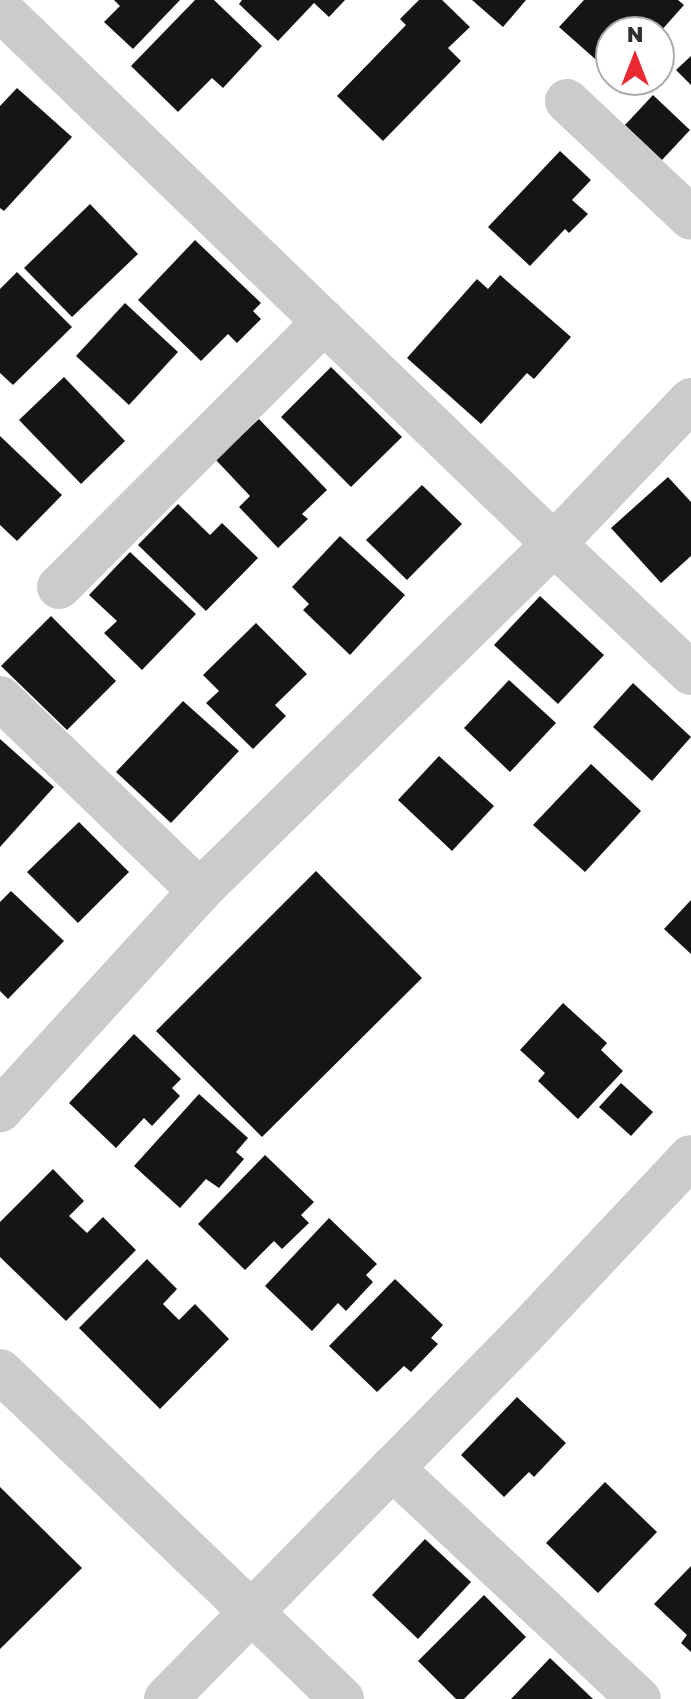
<!DOCTYPE html>
<style>
body{margin:0}
#map{position:relative;width:691px;height:1699px;overflow:hidden;background:#fff;font-family:"Golos Text",sans-serif}
div>[style]{position:absolute}
.building>*{inset:0;background:#151515}
.minor>*{height:44px;margin:-22px;padding:0 22px;transform-origin:22px;border-radius:22px;background:#cbcbcb}
span{translate:-50% -50%;white-space:nowrap;text-align:center;line-height:1.15;-webkit-text-stroke:8px #fff;paint-order:stroke}
.north{position:absolute;left:595px;top:16px;width:80px;height:80px;box-sizing:border-box;background:#fff;border:2px solid #ababab;border-radius:50%;rotate:0deg;font-size:22px;font-weight:700;line-height:32px;text-align:center;color:#2e2e2e}
.north::after{content:'';display:block;margin:auto;width:28px;height:36px;background:#ec2832;clip-path:polygon(50% 0,100% 100%,50% 72%,0 100%)}
</style>
<div id="map">
<div class="building">
<i style="clip-path:polygon(114px 0,180px 0,133px 49px,104px 22px,120px 6px)"></i>
<i style="clip-path:polygon(195px 0,214px 0,262px 46px,223px 88px,212px 78px,178px 112px,131px 66px)"></i>
<i style="clip-path:polygon(242px 0,345px 0,329px 17px,314px 3px,278px 41px,239px 4px)"></i>
<i style="clip-path:polygon(419px 0,442px 0,470px 27px,448px 48px,461px 61px,383px 141px,337px 96px,406px 25px,400px 19px)"></i>
<i style="clip-path:polygon(472px 0,526px 0,503px 27px)"></i>
<i style="clip-path:polygon(584px 0,678px 0,684px 5px,660px 32px,611px 32px,611px 73px,559px 27px)"></i>
<i style="clip-path:polygon(691px 56px,691px 85px,676px 70px)"></i>
<i style="clip-path:polygon(17px 88px,72px 137px,4px 211px,0 208px,0 106px)"></i>
<i style="clip-path:polygon(653px 95px,690px 130px,662px 160px,625px 125px)"></i>
<i style="clip-path:polygon(560px 151px,591px 180px,572px 200px,588px 214px,569px 233px,565px 229px,530px 266px,488px 227px)"></i>
<i style="clip-path:polygon(90px 204px,138px 254px,72px 317px,24px 268px)"></i>
<i style="clip-path:polygon(195px 240px,261px 303px,253px 311px,261px 319px,237px 343px,228px 334px,201px 361px,138px 300px)"></i>
<i style="clip-path:polygon(17px 272px,72px 327px,13px 385px,0 373px,0 289px)"></i>
<i style="clip-path:polygon(500px 275px,571px 337px,534px 379px,527px 373px,481px 424px,407px 358px,477px 279px,488px 289px)"></i>
<i style="clip-path:polygon(125px 303px,178px 352px,129px 405px,76px 356px)"></i>
<i style="clip-path:polygon(331px 367px,402px 437px,351px 487px,281px 417px)"></i>
<i style="clip-path:polygon(64px 377px,125px 441px,81px 484px,19px 420px)"></i>
<i style="clip-path:polygon(259px 419px,327px 490px,302px 514px,308px 519px,278px 548px,239px 507px,250px 496px,216px 460px)"></i>
<i style="clip-path:polygon(0 436px,62px 495px,17px 541px,0 525px)"></i>
<i style="clip-path:polygon(668px 477px,691px 502px,691px 556px,661px 583px,611px 528px)"></i>
<i style="clip-path:polygon(422px 485px,462px 524px,407px 580px,366px 540px)"></i>
<i style="clip-path:polygon(178px 504px,210px 535px,222px 523px,258px 558px,206px 611px,138px 545px)"></i>
<i style="clip-path:polygon(340px 536px,405px 595px,350px 655px,303px 610px,309px 604px,292px 587px)"></i>
<i style="clip-path:polygon(130px 552px,196px 614px,142px 670px,104px 633px,117px 621px,89px 595px)"></i>
<i style="clip-path:polygon(540px 596px,604px 655px,558px 704px,494px 645px)"></i>
<i style="clip-path:polygon(51px 616px,116px 681px,67px 730px,1px 666px)"></i>
<i style="clip-path:polygon(256px 623px,307px 674px,275px 705px,286px 716px,253px 749px,206px 703px,219px 691px,203px 675px)"></i>
<i style="clip-path:polygon(509px 680px,556px 723px,510px 772px,464px 728px)"></i>
<i style="clip-path:polygon(633px 683px,691px 737px,652px 781px,593px 727px)"></i>
<i style="clip-path:polygon(183px 701px,239px 751px,171px 823px,116px 772px)"></i>
<i style="clip-path:polygon(0 739px,54px 787px,0 847px)"></i>
<i style="clip-path:polygon(439px 756px,494px 806px,452px 851px,398px 800px)"></i>
<i style="clip-path:polygon(591px 764px,641px 811px,585px 872px,533px 825px)"></i>
<i style="clip-path:polygon(79px 822px,129px 872px,78px 923px,27px 872px)"></i>
<i style="clip-path:polygon(316px 871px,422px 978px,262px 1137px,156px 1031px)"></i>
<i style="clip-path:polygon(11px 891px,64px 941px,8px 999px,0 991px,0 902px)"></i>
<i style="clip-path:polygon(691px 900px,691px 954px,664px 929px)"></i>
<i style="clip-path:polygon(563px 1003px,607px 1043px,601px 1050px,623px 1071px,578px 1119px,538px 1081px,545px 1073px,520px 1050px)"></i>
<i style="clip-path:polygon(134px 1034px,181px 1079px,172px 1088px,180px 1096px,152px 1126px,144px 1118px,116px 1148px,69px 1103px)"></i>
<i style="clip-path:polygon(621px 1083px,653px 1112px,631px 1136px,599px 1107px)"></i>
<i style="clip-path:polygon(199px 1094px,248px 1138px,236px 1152px,244px 1159px,219px 1188px,206px 1179px,180px 1208px,134px 1166px)"></i>
<i style="clip-path:polygon(265px 1155px,314px 1202px,301px 1215px,309px 1223px,282px 1249px,274px 1241px,245px 1270px,198px 1224px)"></i>
<i style="clip-path:polygon(53px 1169px,84px 1201px,69px 1216px,87px 1233px,103px 1217px,136px 1250px,66px 1321px,0 1257px,0 1222px)"></i>
<i style="clip-path:polygon(329px 1218px,377px 1264px,366px 1275px,373px 1282px,346px 1311px,338px 1303px,312px 1331px,265px 1286px)"></i>
<i style="clip-path:polygon(147px 1259px,177px 1289px,163px 1304px,179px 1320px,195px 1304px,229px 1339px,160px 1409px,79px 1328px)"></i>
<i style="clip-path:polygon(395px 1279px,443px 1325px,431px 1338px,438px 1344px,411px 1372px,404px 1366px,377px 1392px,329px 1346px)"></i>
<i style="clip-path:polygon(517px 1397px,566px 1443px,534px 1477px,529px 1472px,504px 1497px,461px 1455px)"></i>
<i style="clip-path:polygon(605px 1482px,657px 1532px,598px 1593px,546px 1543px)"></i>
<i style="clip-path:polygon(0 1487px,82px 1568px,0 1649px)"></i>
<i style="clip-path:polygon(425px 1539px,471px 1582px,418px 1639px,372px 1595px)"></i>
<i style="clip-path:polygon(691px 1566px,691px 1652px,681px 1643px,687px 1635px,654px 1604px)"></i>
<i style="clip-path:polygon(484px 1595px,526px 1637px,464px 1699px,456px 1699px,418px 1661px)"></i>
<i style="clip-path:polygon(550px 1658px,593px 1699px,511px 1699px)"></i>
</div>
<div class="minor">
<i style="left:0;top:9px;width:770px;rotate:44deg"></i>
<i style="left:554px;top:544px;width:496px;rotate:135.6deg"></i>
<i style="left:200px;top:891px;width:297px;rotate:132.4deg"></i>
<i style="left:567px;top:101px;width:170px;rotate:43.3deg"></i>
<i style="left:691px;top:400px;width:199px;rotate:133.6deg"></i>
<i style="left:554px;top:544px;width:188px;rotate:43.3deg"></i>
<i style="left:59px;top:587px;width:375px;rotate:-45deg"></i>
<i style="left:0;top:698px;width:278px;rotate:44deg"></i>
<i style="left:0;top:1371px;width:474px;rotate:43.8deg"></i>
<i style="left:392px;top:1468px;width:338px;rotate:43.1deg"></i>
<i style="left:166px;top:1699px;width:511px;rotate:-45.55deg"></i>
<i style="left:524px;top:1334px;width:243px;rotate:-46.7deg"></i>
</div>
<div class="north">N</div>
</div>
